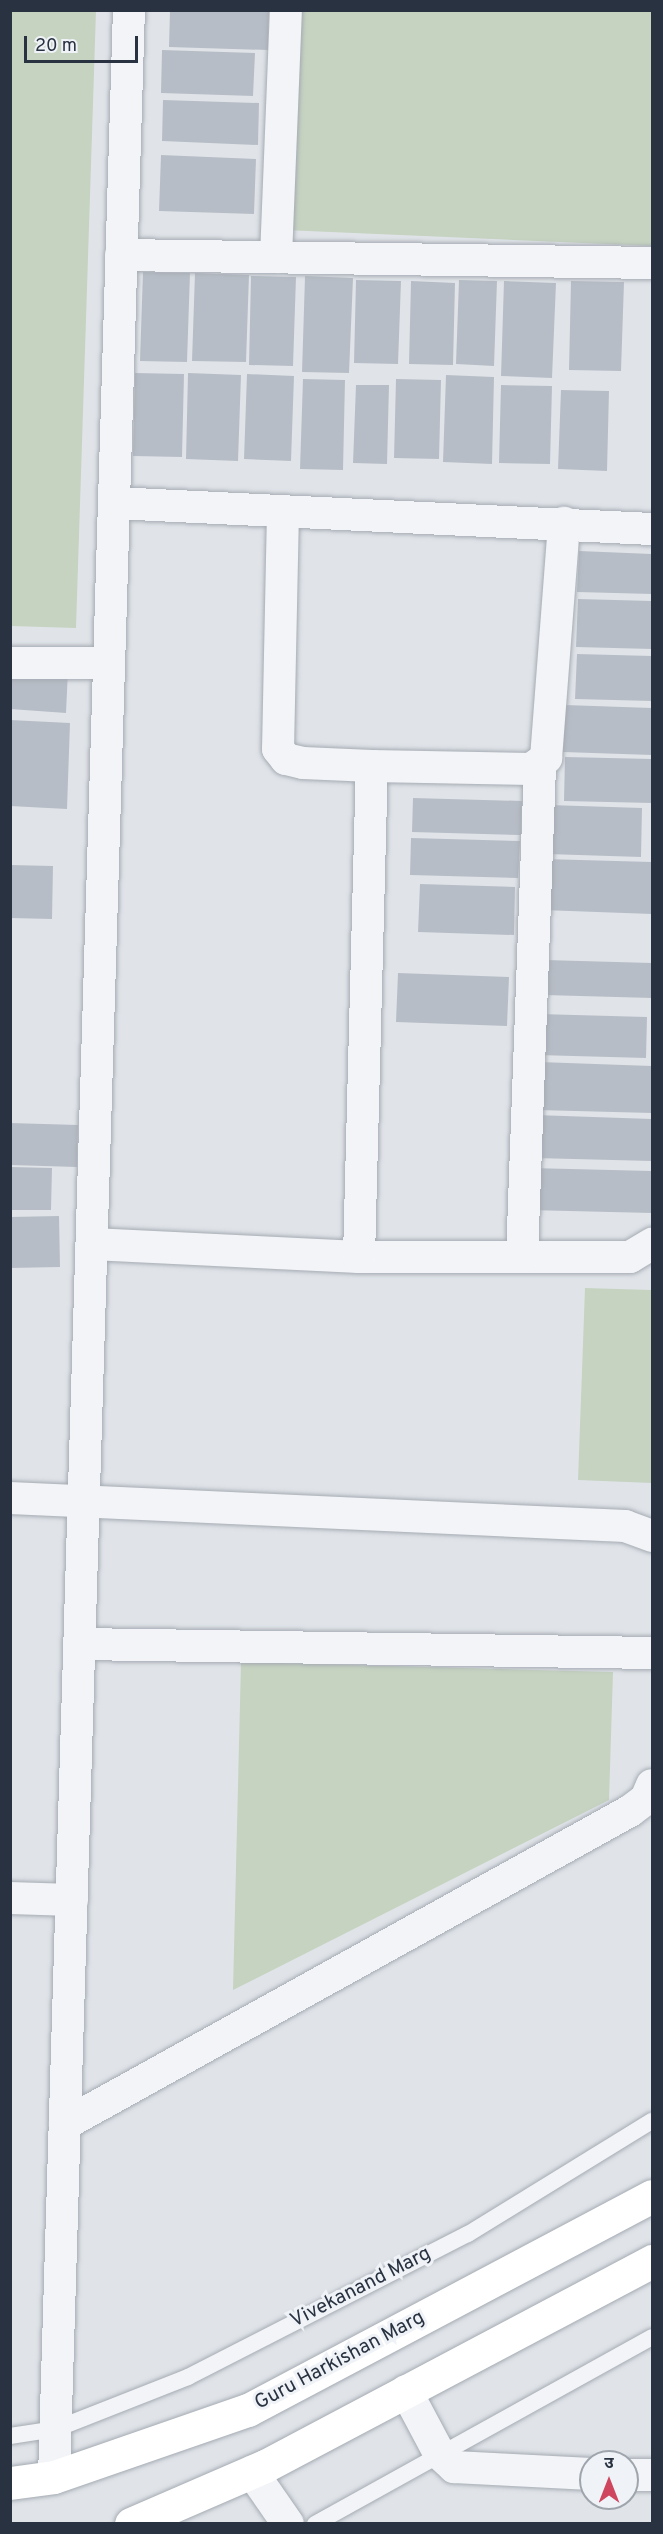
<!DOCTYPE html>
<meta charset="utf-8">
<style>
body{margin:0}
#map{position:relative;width:663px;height:2534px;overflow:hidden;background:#e0e4e9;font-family:Overpass,"Noto Sans Devanagari",sans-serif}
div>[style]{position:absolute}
.green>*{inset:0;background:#c6d3c1}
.building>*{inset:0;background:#b7bdc6}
.roads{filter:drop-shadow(0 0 2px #a5abb3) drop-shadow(0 0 2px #a5abb3)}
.lane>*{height:16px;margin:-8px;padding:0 8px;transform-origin:8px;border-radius:8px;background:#f3f4f7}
.street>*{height:32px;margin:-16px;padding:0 16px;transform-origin:16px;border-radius:16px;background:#f3f4f7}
.secondary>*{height:33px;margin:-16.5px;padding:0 16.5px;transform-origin:16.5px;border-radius:16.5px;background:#fff}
span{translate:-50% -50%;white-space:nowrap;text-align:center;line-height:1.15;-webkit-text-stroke:6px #eff2f6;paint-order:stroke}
.street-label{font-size:20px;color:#283240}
.frame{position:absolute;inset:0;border:12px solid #283240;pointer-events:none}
.north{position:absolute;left:579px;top:2450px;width:60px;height:60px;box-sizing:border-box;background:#eff2f6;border:2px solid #9fa5ad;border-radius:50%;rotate:0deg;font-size:16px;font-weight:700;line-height:24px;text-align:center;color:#283240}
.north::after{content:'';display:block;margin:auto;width:21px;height:27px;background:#ce455d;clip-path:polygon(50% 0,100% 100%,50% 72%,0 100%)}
.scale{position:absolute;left:24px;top:36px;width:114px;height:27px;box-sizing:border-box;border:3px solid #283240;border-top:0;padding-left:8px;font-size:18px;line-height:21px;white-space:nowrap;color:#283240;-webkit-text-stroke:4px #eff2f6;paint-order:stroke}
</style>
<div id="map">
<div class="green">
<i style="clip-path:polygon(11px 10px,96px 11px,76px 628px,11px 626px)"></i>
<i style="clip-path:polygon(294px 11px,652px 11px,652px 246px,284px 230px)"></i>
<i style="clip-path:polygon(585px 1288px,652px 1290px,652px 1483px,578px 1480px)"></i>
<i style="clip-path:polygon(241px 1662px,613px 1672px,609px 1800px,233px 1990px)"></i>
</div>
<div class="building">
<i style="clip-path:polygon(170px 10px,269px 10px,268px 50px,169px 47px)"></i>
<i style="clip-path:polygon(162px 50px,255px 53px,253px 96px,161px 93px)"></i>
<i style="clip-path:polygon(163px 100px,259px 103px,258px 145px,162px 141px)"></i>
<i style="clip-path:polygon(161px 155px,256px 159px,254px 214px,159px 211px)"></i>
<i style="clip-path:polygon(143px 272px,190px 273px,187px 362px,140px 361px)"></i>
<i style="clip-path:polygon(195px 273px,249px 275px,246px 362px,192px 361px)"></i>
<i style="clip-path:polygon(251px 276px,296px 277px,293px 366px,249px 365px)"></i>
<i style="clip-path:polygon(305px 276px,353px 278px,349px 373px,302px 372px)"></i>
<i style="clip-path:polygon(356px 280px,401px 281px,398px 364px,354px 363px)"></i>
<i style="clip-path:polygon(459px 280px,497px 281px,494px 366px,456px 364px)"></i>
<i style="clip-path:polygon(411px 281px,455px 283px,453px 365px,409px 364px)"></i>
<i style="clip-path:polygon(504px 281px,556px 283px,552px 378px,501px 376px)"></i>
<i style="clip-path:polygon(571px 281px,624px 282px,621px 371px,569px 370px)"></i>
<i style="clip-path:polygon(135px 373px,184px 374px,182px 457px,133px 456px)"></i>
<i style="clip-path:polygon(188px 373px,241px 375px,238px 461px,186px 459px)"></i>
<i style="clip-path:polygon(247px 374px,294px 376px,291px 461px,244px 459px)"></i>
<i style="clip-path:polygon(446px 375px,494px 377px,492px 464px,443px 462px)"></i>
<i style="clip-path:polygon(303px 379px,345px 380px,343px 470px,300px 469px)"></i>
<i style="clip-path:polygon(396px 379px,441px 380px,439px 459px,394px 458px)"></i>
<i style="clip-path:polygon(356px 385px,389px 385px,387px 464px,353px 463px)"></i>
<i style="clip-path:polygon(501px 385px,552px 386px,550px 464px,499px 463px)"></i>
<i style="clip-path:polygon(561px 390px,609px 391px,607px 471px,558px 469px)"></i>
<i style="clip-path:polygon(579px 551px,652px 554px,652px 594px,577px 592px)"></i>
<i style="clip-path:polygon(578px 599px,652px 601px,652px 649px,576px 647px)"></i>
<i style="clip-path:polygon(577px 654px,652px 656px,652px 701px,575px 699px)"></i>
<i style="clip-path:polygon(10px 666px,68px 670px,66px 713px,10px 709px)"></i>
<i style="clip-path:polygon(565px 705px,652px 708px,652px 755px,563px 752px)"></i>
<i style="clip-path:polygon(10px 720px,70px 723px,67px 809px,10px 806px)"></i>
<i style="clip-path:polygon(565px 757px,652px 759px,652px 803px,564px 801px)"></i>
<i style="clip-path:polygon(413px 798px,522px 801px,521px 835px,412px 832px)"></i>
<i style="clip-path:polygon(549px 805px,642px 808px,641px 857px,547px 854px)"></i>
<i style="clip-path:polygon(411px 838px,520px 841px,518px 878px,410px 875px)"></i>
<i style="clip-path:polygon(544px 859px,652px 862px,652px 914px,542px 910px)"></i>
<i style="clip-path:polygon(10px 865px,53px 866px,52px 919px,10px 918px)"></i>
<i style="clip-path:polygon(420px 884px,515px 887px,514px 935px,418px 932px)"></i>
<i style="clip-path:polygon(545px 960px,652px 963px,652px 998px,544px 995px)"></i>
<i style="clip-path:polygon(398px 973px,509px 977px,507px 1026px,396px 1022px)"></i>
<i style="clip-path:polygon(539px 1014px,647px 1017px,646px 1058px,537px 1055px)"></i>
<i style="clip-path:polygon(539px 1062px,652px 1066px,652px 1113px,537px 1110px)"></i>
<i style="clip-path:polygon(535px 1115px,652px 1119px,652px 1161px,534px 1158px)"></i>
<i style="clip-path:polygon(10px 1123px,78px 1125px,77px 1167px,10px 1165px)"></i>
<i style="clip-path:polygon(10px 1167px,52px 1168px,51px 1210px,10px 1210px)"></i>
<i style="clip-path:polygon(530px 1168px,652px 1171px,652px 1213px,528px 1210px)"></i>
<i style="clip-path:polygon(59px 1216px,60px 1267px,10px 1268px,10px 1217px)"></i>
</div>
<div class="roads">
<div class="lane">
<i style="left:10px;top:2436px;width:47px;rotate:-8.7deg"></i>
<i style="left:56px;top:2429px;width:142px;rotate:-21.5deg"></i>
<i style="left:188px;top:2377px;width:314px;rotate:-27.1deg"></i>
<i style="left:468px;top:2234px;width:216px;rotate:-31.6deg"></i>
<i style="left:315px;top:2524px;width:385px;rotate:-29deg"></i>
</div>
<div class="street">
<i style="left:121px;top:255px;width:531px;rotate:0.86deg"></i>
<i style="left:276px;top:257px;width:247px;rotate:-87.7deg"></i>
<i style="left:114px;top:503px;width:539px;rotate:2.77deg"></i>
<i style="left:283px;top:511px;width:238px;rotate:91.2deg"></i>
<i style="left:278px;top:749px;width:13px;rotate:51deg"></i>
<i style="left:286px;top:759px;width:17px;rotate:13deg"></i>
<i style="left:303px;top:763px;width:69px;rotate:2.5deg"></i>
<i style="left:372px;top:766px;width:159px;rotate:1.1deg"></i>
<i style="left:531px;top:769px;width:19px;rotate:-36deg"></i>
<i style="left:546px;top:758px;width:236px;rotate:-85.6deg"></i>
<i style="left:10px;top:663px;width:99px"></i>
<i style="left:92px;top:1244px;width:267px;rotate:2.8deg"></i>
<i style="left:359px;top:1257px;width:271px"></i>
<i style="left:630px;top:1257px;width:26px;rotate:-31deg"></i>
<i style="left:359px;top:1257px;width:491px;rotate:-88.5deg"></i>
<i style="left:522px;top:1257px;width:492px;rotate:-87.9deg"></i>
<i style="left:10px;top:1498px;width:616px;rotate:2.61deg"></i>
<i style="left:625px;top:1526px;width:29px;rotate:20deg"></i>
<i style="left:80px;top:1644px;width:572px;rotate:0.9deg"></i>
<i style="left:10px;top:1898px;width:62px;rotate:1.8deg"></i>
<i style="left:65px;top:2124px;width:646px;rotate:-28.99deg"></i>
<i style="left:630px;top:1811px;width:20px;rotate:-37deg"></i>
<i style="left:646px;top:1799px;width:15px;rotate:-67deg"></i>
<i style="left:406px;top:2391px;width:70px;rotate:62deg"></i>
<i style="left:439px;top:2453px;width:21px;rotate:43deg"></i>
<i style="left:454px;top:2467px;width:137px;rotate:2.9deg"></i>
<i style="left:252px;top:2472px;width:63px;rotate:55.3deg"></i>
<i style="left:627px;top:2475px;width:25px"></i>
<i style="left:54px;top:2477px;width:2468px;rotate:-88.26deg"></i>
</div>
<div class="secondary">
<i style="left:10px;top:2483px;width:44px;rotate:-7.8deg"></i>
<i style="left:54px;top:2477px;width:205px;rotate:-19.1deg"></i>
<i style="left:248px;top:2410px;width:457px;rotate:-27.9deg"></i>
<i style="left:131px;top:2524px;width:146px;rotate:-23.4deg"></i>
<i style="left:265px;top:2466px;width:438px;rotate:-27.9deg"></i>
</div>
</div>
<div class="street-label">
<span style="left:361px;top:2288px;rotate:-27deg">Vivekanand Marg</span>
<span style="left:340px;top:2361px;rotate:-28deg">Guru Harkishan Marg</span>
</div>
<div class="frame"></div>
<div class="north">उ</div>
<div class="scale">20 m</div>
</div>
